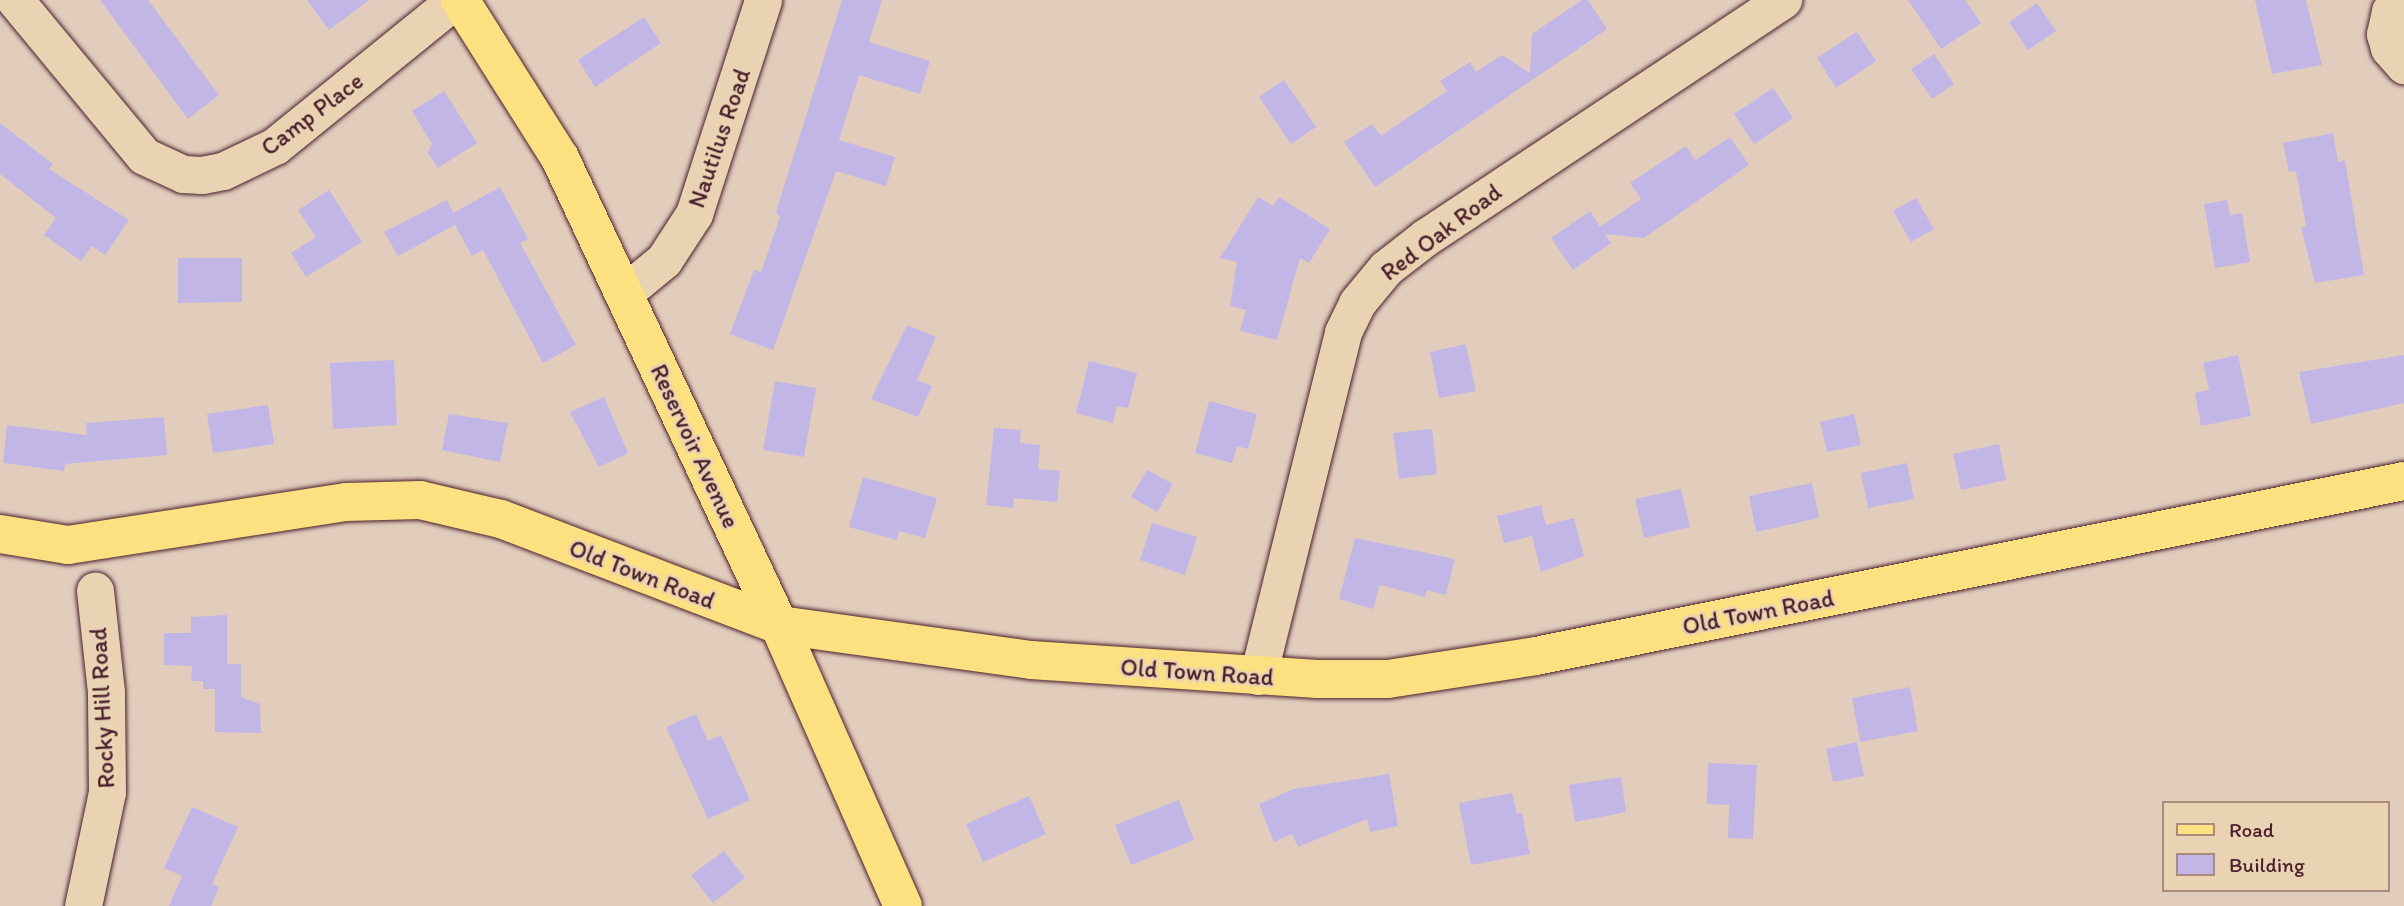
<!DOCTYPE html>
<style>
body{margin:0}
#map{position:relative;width:2404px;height:906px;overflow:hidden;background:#e2cdbd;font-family:Itim,sans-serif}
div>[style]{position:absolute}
.building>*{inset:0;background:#c2b6e7}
.roads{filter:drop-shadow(0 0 2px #4a1f2b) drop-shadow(0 0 2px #4a1f2b)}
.minor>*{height:37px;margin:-18.5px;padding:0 18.5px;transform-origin:18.5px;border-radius:18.5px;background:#ead3b3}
.major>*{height:38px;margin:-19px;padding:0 19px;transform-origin:19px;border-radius:19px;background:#fde080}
span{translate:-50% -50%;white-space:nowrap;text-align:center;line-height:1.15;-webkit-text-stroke:5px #ead3b3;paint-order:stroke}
.street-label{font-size:24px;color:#4a1f2b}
.legend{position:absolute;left:2162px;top:801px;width:228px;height:91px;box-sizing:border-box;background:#ead3b3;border:2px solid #aa8b7d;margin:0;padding:9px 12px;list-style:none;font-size:21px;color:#4a1f2b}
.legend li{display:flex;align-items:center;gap:14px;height:35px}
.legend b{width:35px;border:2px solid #aa8b7d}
</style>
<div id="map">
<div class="building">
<i style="clip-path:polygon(100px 0,148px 0,219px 95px,188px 119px)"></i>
<i style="clip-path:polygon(307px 0,369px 0,329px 30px)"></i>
<i style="clip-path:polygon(842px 0,882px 0,869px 42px,930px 61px,920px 94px,859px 75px,839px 140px,895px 157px,886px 186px,836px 171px,773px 350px,730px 334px,754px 270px,761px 272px,780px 217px,776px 212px)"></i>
<i style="clip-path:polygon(1582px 0,1588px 0,1607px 29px,1375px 187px,1344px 142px,1372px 124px,1381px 136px,1447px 91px,1440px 81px,1470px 62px,1476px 72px,1502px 55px,1530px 73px,1532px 34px)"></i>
<i style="clip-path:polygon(1908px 0,1965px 0,1981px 23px,1941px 49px)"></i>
<i style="clip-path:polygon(2255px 0,2306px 0,2322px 65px,2272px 74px)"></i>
<i style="clip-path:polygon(2037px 3px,2056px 31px,2028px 50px,2009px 22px)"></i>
<i style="clip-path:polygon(644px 17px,661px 43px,595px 87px,578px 60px)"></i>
<i style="clip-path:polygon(1857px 32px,1876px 61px,1836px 88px,1817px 58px)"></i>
<i style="clip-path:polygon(1934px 54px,1954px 84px,1932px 99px,1911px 69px)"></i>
<i style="clip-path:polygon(1284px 80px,1316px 127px,1291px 144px,1259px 97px)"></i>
<i style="clip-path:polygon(1773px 88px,1793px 118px,1754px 144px,1734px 114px)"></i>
<i style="clip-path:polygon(444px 91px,477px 143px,438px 168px,428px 153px,432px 144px,412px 111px)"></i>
<i style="clip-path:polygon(0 123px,53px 164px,49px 169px,129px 220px,105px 255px,92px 246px,81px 261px,44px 235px,56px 218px,0 174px)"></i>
<i style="clip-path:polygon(2333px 133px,2338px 162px,2345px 160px,2364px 275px,2315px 283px,2301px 227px,2306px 226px,2296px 171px,2289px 172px,2283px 143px)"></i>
<i style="clip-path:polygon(1730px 137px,1749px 165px,1644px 238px,1605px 234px,1611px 243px,1573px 270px,1551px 238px,1590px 211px,1600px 227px,1641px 199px,1630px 183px,1686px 146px,1695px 160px)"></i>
<i style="clip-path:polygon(500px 187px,528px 239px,520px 243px,576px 345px,543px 363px,483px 250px,472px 256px,455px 225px,398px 256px,384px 232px,447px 200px,453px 213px)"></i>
<i style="clip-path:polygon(329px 190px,362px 242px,306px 277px,291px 253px,316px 237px,298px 210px)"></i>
<i style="clip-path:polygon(1258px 197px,1273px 206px,1279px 197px,1330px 229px,1309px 263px,1300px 258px,1277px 340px,1240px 331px,1246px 310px,1230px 306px,1237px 262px,1220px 258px)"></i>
<i style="clip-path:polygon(1916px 198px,1934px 229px,1911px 242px,1893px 211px)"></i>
<i style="clip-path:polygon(2227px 200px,2230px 215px,2242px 213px,2250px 262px,2215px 268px,2204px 204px)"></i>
<i style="clip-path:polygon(178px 258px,242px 258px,242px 302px,178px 303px)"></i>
<i style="clip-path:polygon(907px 325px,936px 337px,917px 380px,932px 386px,918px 417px,871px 399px)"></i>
<i style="clip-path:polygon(1466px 344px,1476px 391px,1439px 398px,1430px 352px)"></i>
<i style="clip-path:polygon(2238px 355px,2251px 416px,2201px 426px,2195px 393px,2209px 390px,2203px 363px)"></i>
<i style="clip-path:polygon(2404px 355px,2404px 403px,2311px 424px,2299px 372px)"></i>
<i style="clip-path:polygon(394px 360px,397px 425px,333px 429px,330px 363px)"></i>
<i style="clip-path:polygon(1089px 361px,1137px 373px,1128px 408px,1117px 406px,1113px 423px,1076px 413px)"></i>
<i style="clip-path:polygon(775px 381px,816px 388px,804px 457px,763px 450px)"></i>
<i style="clip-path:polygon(604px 397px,628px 453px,599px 467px,570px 412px)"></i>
<i style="clip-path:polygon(1209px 401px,1257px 414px,1248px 449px,1237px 446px,1232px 463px,1195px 453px)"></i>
<i style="clip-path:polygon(268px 405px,274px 444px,213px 453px,207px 414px)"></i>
<i style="clip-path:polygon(449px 414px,508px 423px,500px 462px,442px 450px)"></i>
<i style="clip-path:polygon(1854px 414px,1861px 445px,1827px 452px,1820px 422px)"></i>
<i style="clip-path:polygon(164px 417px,167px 455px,65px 464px,64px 471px,3px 463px,7px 425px,87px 435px,86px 423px)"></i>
<i style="clip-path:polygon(994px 428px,1021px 430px,1020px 443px,1040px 445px,1038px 469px,1060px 471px,1057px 502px,1014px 498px,1013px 508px,986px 505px)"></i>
<i style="clip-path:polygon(1432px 429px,1437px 474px,1399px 479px,1393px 433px)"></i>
<i style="clip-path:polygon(1999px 444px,2006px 480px,1961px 490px,1953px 454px)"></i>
<i style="clip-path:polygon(1907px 463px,1914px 499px,1868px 508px,1861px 473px)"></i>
<i style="clip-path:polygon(1147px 470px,1173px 484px,1157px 512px,1131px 497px)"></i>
<i style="clip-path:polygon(863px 477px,937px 498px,925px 538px,899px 531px,897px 540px,849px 527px)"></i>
<i style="clip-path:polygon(1812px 483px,1819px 518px,1756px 532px,1749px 496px)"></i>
<i style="clip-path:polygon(1681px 489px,1690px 527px,1644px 538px,1635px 499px)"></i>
<i style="clip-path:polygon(1541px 505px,1546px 525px,1574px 518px,1584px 556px,1541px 572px,1532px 536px,1504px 543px,1497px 516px)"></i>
<i style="clip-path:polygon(1152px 523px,1197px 537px,1185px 575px,1140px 560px)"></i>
<i style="clip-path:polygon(1355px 538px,1455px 559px,1446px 595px,1427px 590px,1425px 597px,1380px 585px,1373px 609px,1339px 599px)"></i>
<i style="clip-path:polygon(227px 615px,227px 664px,241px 664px,241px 697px,260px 704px,261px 733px,215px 732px,215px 689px,203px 689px,203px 681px,191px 681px,192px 666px,164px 665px,164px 633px,191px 633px,191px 617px)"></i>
<i style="clip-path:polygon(1910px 687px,1918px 731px,1860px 742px,1852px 698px)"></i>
<i style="clip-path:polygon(696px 714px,708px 741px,721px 735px,750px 800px,708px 819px,666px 727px)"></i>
<i style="clip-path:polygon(1857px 742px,1864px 776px,1833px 782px,1826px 749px)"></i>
<i style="clip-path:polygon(1708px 763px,1757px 765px,1753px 839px,1728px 838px,1729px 805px,1707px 804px)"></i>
<i style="clip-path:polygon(1389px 774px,1398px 826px,1370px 832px,1367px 819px,1298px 847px,1292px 834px,1274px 842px,1259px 804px,1294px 789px)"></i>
<i style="clip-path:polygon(1621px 777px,1626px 812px,1575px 822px,1569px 785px)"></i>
<i style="clip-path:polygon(1512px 793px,1517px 814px,1522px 813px,1530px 854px,1471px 865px,1459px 803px)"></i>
<i style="clip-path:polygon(1029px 796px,1046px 834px,983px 862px,966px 824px)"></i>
<i style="clip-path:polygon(1179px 800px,1194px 840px,1131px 865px,1115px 825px)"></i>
<i style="clip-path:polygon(192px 807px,238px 827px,212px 884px,219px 887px,211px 906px,169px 906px,182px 876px,164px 868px)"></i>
<i style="clip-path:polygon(724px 851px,745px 878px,713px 903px,691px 875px)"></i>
</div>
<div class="roads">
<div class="minor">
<i style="left:15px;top:0;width:202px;rotate:50.4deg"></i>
<i style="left:144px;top:156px;width:43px;rotate:24.8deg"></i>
<i style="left:183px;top:174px;width:19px;rotate:3deg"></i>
<i style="left:202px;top:175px;width:21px;rotate:-11deg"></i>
<i style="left:223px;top:171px;width:58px;rotate:-25.7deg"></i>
<i style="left:275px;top:146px;width:232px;rotate:-39deg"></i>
<i style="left:2399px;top:0;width:14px;rotate:129deg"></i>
<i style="left:2390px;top:11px;width:24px;rotate:102deg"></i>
<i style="left:2385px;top:34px;width:15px;rotate:74deg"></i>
<i style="left:2389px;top:48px;width:23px;rotate:49deg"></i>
<i style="left:624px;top:293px;width:52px;rotate:-39.5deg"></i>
<i style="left:664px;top:260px;width:55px;rotate:-56.9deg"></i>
<i style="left:694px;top:214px;width:225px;rotate:-72.1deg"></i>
<i style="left:1258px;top:676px;width:354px;rotate:-76.1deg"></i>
<i style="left:1343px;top:332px;width:32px;rotate:-64deg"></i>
<i style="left:1357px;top:303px;width:45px;rotate:-50.4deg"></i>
<i style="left:1386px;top:268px;width:51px;rotate:-37.8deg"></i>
<i style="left:1426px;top:237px;width:429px;rotate:-33.6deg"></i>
<i style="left:83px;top:906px;width:116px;rotate:-78.1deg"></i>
<i style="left:107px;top:792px;width:100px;rotate:-90.6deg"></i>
<i style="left:106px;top:692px;width:102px;rotate:-96.2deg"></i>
</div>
<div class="major">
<i style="left:460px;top:0;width:187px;rotate:57.7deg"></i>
<i style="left:560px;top:158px;width:516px;rotate:64.88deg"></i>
<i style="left:779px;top:625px;width:307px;rotate:66.2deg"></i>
<i style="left:0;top:534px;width:69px;rotate:9.2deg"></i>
<i style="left:68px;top:545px;width:281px;rotate:-8.8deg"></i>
<i style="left:346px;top:502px;width:74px;rotate:-1.5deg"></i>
<i style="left:420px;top:500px;width:83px;rotate:13.2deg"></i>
<i style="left:501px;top:519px;width:298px;rotate:20.9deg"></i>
<i style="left:779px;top:625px;width:254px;rotate:7.9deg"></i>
<i style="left:1031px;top:660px;width:287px;rotate:3.8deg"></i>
<i style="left:1317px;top:679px;width:71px"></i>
<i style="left:1388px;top:679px;width:150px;rotate:-8.8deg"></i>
<i style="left:1536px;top:656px;width:885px;rotate:-11.4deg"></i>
</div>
</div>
<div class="street-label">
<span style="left:312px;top:114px;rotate:-37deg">Camp Place</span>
<span style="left:719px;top:138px;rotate:-71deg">Nautilus Road</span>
<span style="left:1441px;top:232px;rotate:-37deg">Red Oak Road</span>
<span style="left:695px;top:446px;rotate:65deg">Reservoir Avenue</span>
<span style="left:642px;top:574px;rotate:21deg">Old Town Road</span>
<span style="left:1758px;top:612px;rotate:-11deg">Old Town Road</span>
<span style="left:1197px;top:672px;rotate:4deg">Old Town Road</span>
<span style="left:102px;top:708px;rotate:-93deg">Rocky Hill Road</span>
</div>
<ul class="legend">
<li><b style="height:9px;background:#fde080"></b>Road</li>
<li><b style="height:19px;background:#c2b6e7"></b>Building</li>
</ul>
</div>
